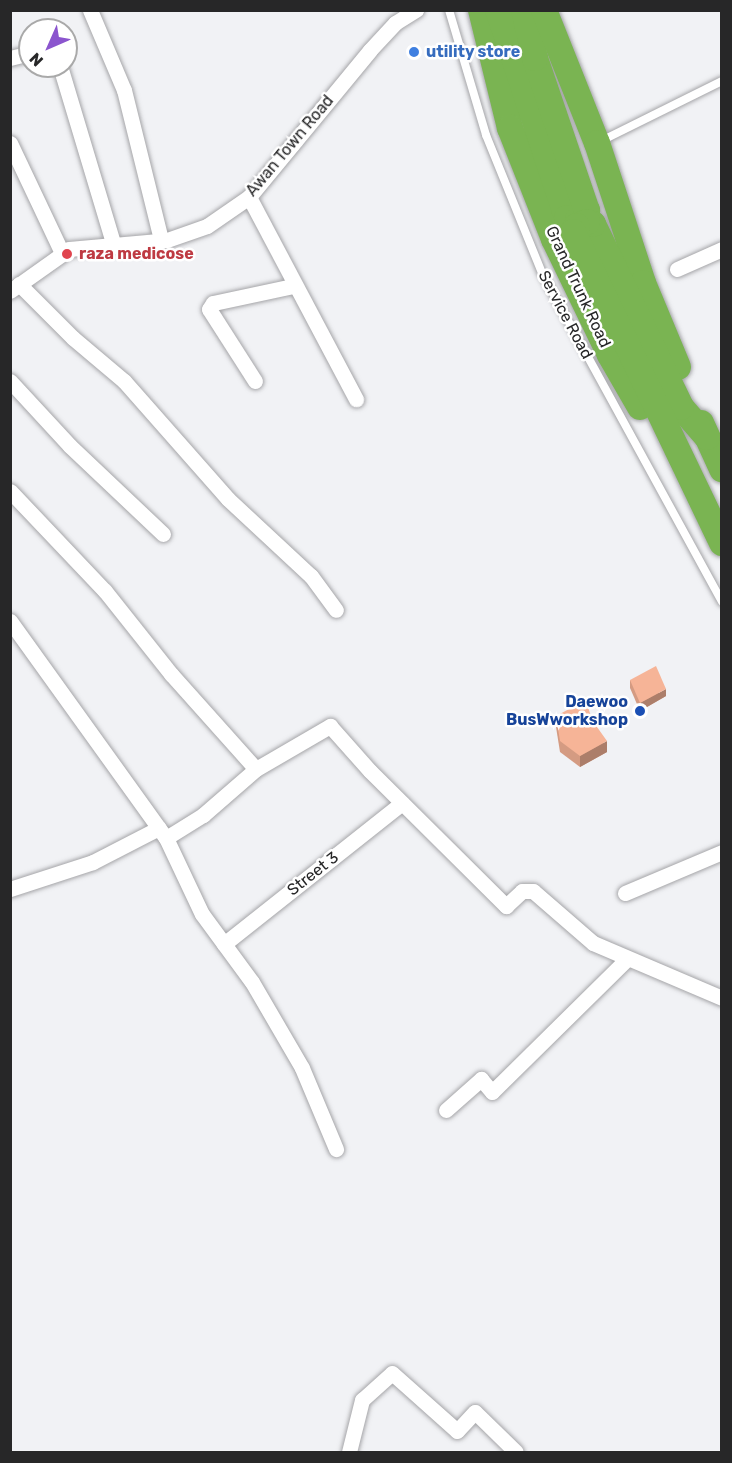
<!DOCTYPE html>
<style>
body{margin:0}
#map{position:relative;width:732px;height:1463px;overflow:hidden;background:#f1f2f5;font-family:Rubik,sans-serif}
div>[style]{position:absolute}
.roads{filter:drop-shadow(0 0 2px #a5a5a8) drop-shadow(0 0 2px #a5a5a8)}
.service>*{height:8px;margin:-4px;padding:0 4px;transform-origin:4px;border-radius:4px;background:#fff}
.minor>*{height:15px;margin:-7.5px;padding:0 7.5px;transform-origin:7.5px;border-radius:7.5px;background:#fff}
.trunk>*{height:26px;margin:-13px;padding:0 13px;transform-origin:13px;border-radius:13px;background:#7ab452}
.wall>*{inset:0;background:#d49b82}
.shaded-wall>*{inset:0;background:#ac7e6a}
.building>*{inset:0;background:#f6b497}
.dots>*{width:16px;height:16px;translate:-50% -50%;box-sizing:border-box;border:3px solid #fff;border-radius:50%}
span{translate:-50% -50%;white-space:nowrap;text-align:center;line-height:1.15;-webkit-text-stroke:5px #fff;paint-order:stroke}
.shop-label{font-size:16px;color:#366cbe;font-weight:700}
.left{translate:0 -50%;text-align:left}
.street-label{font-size:16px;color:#272728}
.health-label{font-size:16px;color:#be3a42;font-weight:700}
.transit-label{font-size:16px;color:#164399;font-weight:700}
.right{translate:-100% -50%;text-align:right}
.frame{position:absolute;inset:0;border:12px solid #272728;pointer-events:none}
.north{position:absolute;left:18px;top:18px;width:60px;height:60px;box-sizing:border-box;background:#fff;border:2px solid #a9a9a9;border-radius:50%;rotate:225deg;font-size:16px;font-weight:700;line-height:24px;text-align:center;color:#272728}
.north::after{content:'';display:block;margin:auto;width:21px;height:27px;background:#8b55ce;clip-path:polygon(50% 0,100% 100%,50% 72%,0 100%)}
</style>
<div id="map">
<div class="roads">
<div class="service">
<i style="left:449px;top:10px;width:130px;rotate:73.5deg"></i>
<i style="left:486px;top:135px;width:149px;rotate:67.9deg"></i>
<i style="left:542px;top:273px;width:375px;rotate:61.3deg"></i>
<i style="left:599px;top:142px;width:137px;rotate:-26.4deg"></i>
</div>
<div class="minor">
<i style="left:90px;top:10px;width:87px;rotate:67deg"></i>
<i style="left:124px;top:90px;width:154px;rotate:76.1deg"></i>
<i style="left:10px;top:58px;width:21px;rotate:-14deg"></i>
<i style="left:60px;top:66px;width:188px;rotate:73.3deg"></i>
<i style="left:10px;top:143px;width:122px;rotate:64.7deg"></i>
<i style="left:249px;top:197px;width:229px;rotate:62.1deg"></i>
<i style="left:677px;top:269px;width:49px;rotate:-24deg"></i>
<i style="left:19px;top:284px;width:76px;rotate:45deg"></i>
<i style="left:73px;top:338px;width:67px;rotate:40.1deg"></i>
<i style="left:124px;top:381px;width:157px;rotate:48.6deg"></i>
<i style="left:228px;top:499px;width:113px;rotate:42.9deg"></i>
<i style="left:311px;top:576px;width:42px;rotate:53.7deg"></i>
<i style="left:10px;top:291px;width:72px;rotate:-35.4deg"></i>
<i style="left:69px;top:249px;width:98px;rotate:-5.2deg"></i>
<i style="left:167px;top:240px;width:42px;rotate:-19.3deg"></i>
<i style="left:207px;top:226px;width:51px;rotate:-34.6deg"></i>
<i style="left:249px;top:197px;width:190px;rotate:-50.5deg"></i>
<i style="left:370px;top:50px;width:37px;rotate:-47deg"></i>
<i style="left:395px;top:23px;width:25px;rotate:-32deg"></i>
<i style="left:10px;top:381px;width:88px;rotate:47.3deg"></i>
<i style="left:70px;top:446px;width:128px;rotate:43.4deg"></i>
<i style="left:255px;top:381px;width:85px;rotate:-122.6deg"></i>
<i style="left:209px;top:309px;width:7px;rotate:-56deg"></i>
<i style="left:213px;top:303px;width:82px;rotate:-12deg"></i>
<i style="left:10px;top:491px;width:138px;rotate:46.5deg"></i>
<i style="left:105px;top:591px;width:106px;rotate:51.5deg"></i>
<i style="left:171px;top:674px;width:127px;rotate:48.2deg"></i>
<i style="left:256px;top:769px;width:86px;rotate:-30.2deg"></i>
<i style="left:330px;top:726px;width:60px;rotate:48.4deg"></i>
<i style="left:370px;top:771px;width:192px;rotate:44.8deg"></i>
<i style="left:506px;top:906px;width:22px;rotate:-43deg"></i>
<i style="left:522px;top:891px;width:11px"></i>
<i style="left:533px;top:891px;width:79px;rotate:40.9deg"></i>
<i style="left:593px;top:943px;width:140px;rotate:23.1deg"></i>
<i style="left:10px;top:621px;width:267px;rotate:54.3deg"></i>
<i style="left:166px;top:838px;width:84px;rotate:64.7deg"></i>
<i style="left:202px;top:914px;width:84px;rotate:53.7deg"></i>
<i style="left:252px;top:982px;width:99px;rotate:59.8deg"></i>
<i style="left:302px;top:1068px;width:88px;rotate:67.2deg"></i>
<i style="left:166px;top:838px;width:44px;rotate:-31.9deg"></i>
<i style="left:203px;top:815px;width:70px;rotate:-41deg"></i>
<i style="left:10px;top:889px;width:87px;rotate:-18deg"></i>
<i style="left:93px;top:862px;width:74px;rotate:-27.3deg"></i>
<i style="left:625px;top:893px;width:105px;rotate:-22.9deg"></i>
<i style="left:224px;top:944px;width:227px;rotate:-38.4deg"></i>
<i style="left:446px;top:1110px;width:47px;rotate:-41.5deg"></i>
<i style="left:481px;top:1079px;width:17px;rotate:50deg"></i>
<i style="left:492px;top:1092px;width:190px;rotate:-44.6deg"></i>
<i style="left:349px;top:1452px;width:54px;rotate:-76deg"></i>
<i style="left:362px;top:1400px;width:40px;rotate:-42deg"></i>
<i style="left:392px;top:1373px;width:87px;rotate:41.7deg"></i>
<i style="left:457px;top:1431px;width:26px;rotate:-47deg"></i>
<i style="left:475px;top:1412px;width:57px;rotate:44.3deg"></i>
</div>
<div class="trunk">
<i style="left:481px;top:10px;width:122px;rotate:76.2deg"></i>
<i style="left:510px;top:128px;width:119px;rotate:68.4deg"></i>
<i style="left:554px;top:239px;width:129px;rotate:64.2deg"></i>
<i style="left:610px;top:355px;width:60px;rotate:60deg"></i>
<i style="left:498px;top:10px;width:219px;rotate:71.6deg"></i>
<i style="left:567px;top:218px;width:11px;rotate:10deg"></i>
<i style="left:578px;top:220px;width:13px;rotate:-45deg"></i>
<i style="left:587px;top:211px;width:162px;rotate:-108.8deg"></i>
<i style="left:535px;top:58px;width:49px;rotate:-102.9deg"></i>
<i style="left:544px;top:10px;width:143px;rotate:68.3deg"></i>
<i style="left:597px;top:143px;width:147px;rotate:71.8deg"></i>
<i style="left:643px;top:283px;width:91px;rotate:67.4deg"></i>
<i style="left:701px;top:423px;width:51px;rotate:65.5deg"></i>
<i style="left:707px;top:437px;width:40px;rotate:-131deg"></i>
<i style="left:681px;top:407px;width:203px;rotate:-115.7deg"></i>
<i style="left:593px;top:224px;width:6px;rotate:-162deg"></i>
<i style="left:587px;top:222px;width:11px;rotate:158deg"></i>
<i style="left:577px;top:226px;width:7px;rotate:124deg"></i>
<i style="left:573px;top:232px;width:345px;rotate:64.4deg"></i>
</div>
</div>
<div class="wall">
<i style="clip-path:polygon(630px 680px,666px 696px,640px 711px,630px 688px)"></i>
<i style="clip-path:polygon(556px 716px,592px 720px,607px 752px,580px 767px,560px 752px,556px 727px)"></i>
</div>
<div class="shaded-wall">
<i style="clip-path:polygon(666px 689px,666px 696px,640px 711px,640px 703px)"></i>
<i style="clip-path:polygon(607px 741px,607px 752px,580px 767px,580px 756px)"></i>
</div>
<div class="building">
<i style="clip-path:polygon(656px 666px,666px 689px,640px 703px,630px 680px)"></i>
<i style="clip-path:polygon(586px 700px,592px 720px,607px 741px,580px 756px,560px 741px,556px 716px)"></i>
</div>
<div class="dots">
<i style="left:414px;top:52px;background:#3f7fe0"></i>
<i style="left:67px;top:254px;background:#e0444e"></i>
<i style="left:640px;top:711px;background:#1a4fb4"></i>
</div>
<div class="shop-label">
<span class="left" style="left:426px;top:52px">utility store</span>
</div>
<div class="street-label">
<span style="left:290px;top:146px;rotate:-50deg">Awan Town Road</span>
<span style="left:578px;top:287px;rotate:65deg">Grand Trunk Road</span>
<span style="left:565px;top:315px;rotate:62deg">Service Road</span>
<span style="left:313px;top:874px;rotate:-38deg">Street 3</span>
</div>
<div class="health-label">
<span class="left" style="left:79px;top:254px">raza medicose</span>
</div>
<div class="transit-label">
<span class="right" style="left:628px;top:711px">Daewoo<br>BusWworkshop</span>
</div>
<div class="frame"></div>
<div class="north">N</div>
</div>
